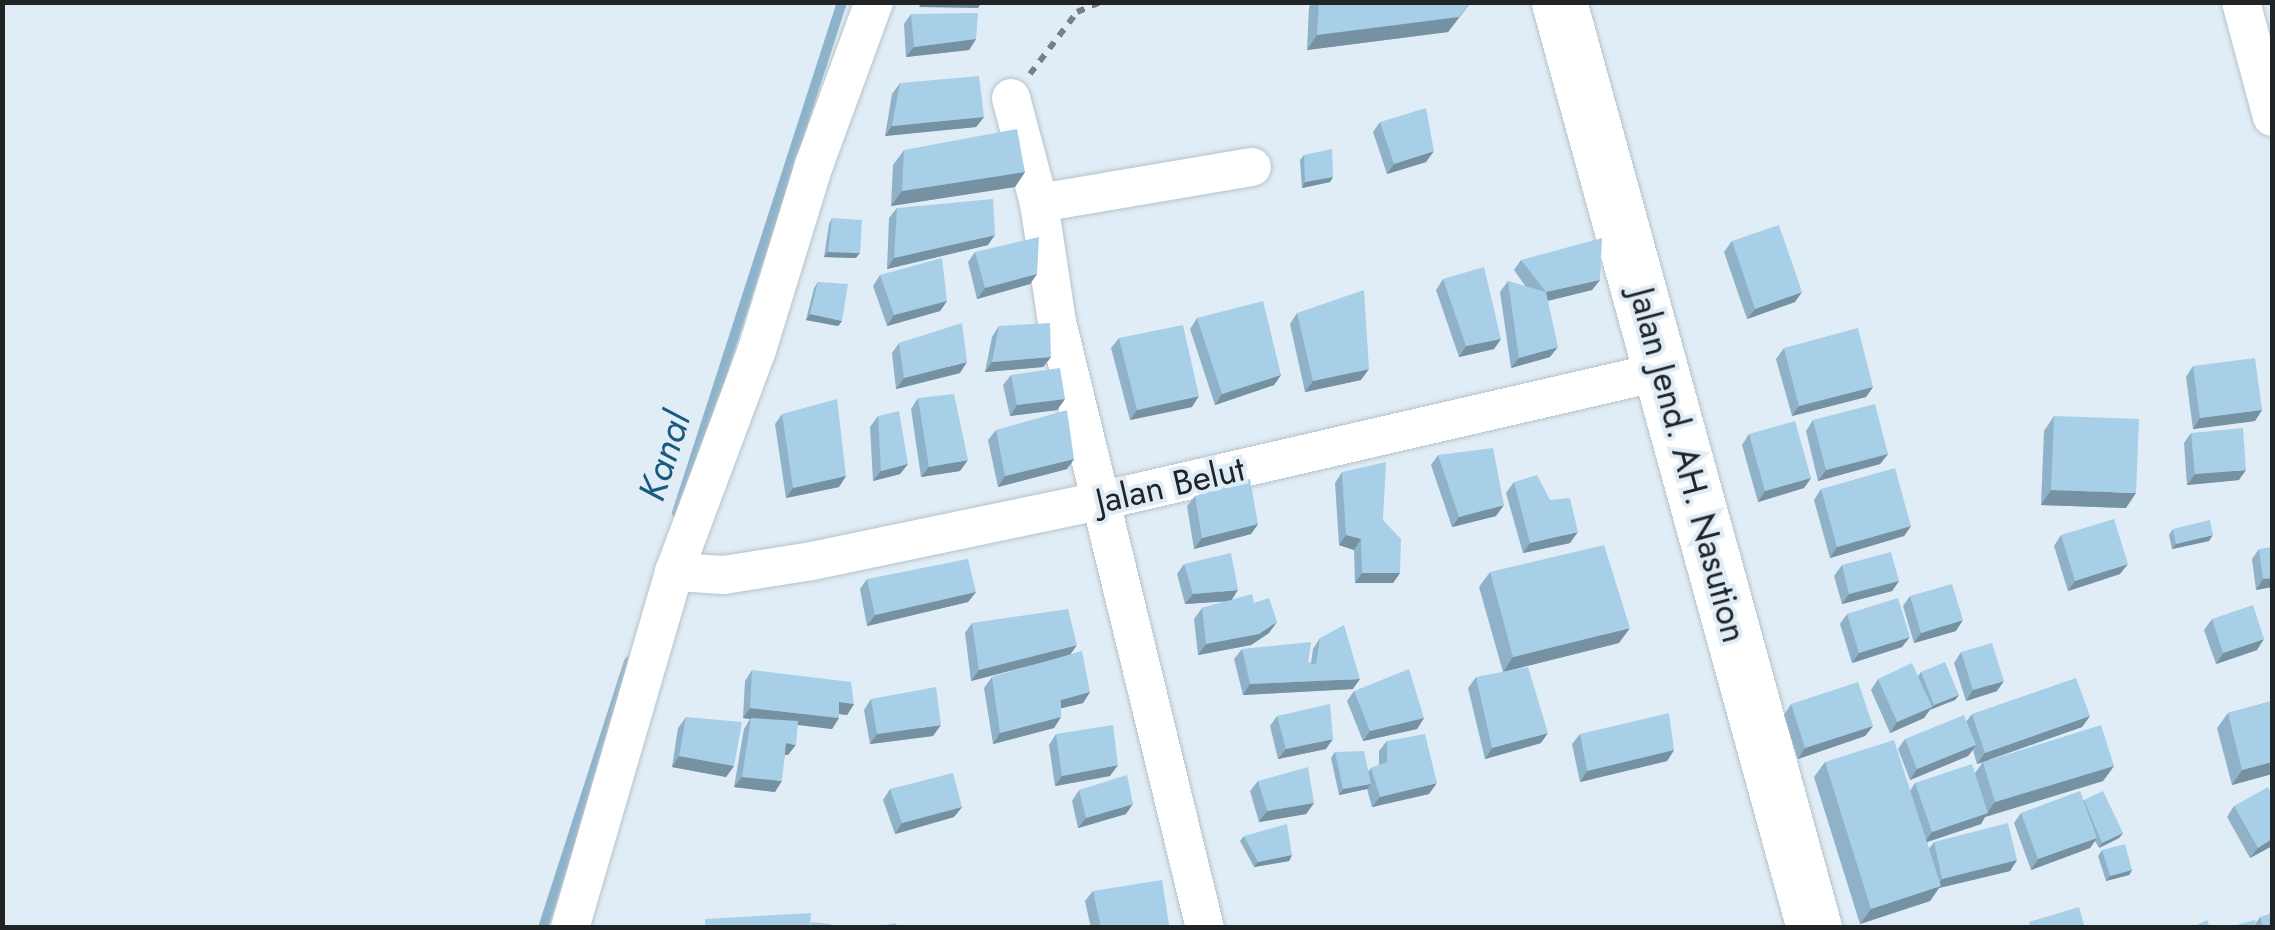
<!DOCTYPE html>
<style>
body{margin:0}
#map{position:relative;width:2275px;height:930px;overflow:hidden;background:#e0edf6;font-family:Jost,sans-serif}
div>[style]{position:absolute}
.stream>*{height:10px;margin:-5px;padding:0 5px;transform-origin:5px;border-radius:5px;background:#8db3cb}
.path>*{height:6px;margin-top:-3px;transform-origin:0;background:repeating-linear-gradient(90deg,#788086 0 8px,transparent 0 16px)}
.roads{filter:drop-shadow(0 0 2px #b6c3cb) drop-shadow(0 0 2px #b6c3cb)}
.minor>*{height:38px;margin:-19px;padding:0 19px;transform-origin:19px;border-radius:19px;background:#fff}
.highway>*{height:55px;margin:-27.5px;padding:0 27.5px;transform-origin:27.5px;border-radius:27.5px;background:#fff}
.wall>*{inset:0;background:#90b2c8}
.shaded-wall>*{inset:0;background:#7591a2}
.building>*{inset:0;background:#a7cfe8}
span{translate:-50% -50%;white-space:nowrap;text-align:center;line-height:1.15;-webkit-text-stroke:8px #e0edf6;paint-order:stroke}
.street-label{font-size:35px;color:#1f2427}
.water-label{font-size:38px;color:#195b7c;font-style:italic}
.frame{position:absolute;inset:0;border:5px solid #1f2427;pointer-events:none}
</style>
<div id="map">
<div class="stream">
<i style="left:677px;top:513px;width:537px;rotate:-72.1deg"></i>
<i style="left:543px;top:928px;width:280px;rotate:-72.1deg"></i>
</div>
<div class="path">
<i style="left:1030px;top:74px;width:78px;rotate:-52.8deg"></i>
<i style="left:1077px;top:12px;width:25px;rotate:-23deg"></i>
</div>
<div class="roads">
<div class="minor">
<i style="left:2241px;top:2px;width:119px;rotate:74.9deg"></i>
<i style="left:1011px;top:98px;width:109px;rotate:75.1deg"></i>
<i style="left:1039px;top:203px;width:120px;rotate:81.4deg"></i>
<i style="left:1057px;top:322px;width:624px;rotate:76.28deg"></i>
<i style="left:1039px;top:203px;width:216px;rotate:-9.6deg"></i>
<i style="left:674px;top:572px;width:50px;rotate:3.4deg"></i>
<i style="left:724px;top:575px;width:89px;rotate:-9deg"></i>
<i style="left:812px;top:561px;width:294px;rotate:-11.8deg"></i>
<i style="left:1100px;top:501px;width:578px;rotate:-13deg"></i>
<i style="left:570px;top:928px;width:371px;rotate:-73.7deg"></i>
<i style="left:674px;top:572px;width:237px;rotate:-69.5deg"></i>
<i style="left:757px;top:350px;width:194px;rotate:-72.9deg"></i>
<i style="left:814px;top:165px;width:174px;rotate:-69.8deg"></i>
</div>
<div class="highway">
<i style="left:1559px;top:2px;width:960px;rotate:74.6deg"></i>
</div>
</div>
<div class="wall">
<i style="clip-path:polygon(1312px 2px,1471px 2px,1448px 32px,1307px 50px,1309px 7px)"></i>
<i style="clip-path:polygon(911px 14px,976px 39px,969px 50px,906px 57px,904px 24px)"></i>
<i style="clip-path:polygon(900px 83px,984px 117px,976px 127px,885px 136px,892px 94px)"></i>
<i style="clip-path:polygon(1380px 122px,1426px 162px,1387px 174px,1373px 132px)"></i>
<i style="clip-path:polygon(904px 150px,1025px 172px,1015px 187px,891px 206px,893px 165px)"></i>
<i style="clip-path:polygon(1304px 155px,1333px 177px,1330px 182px,1302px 188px,1300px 160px)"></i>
<i style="clip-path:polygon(897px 208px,988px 245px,887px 269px,889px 218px)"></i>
<i style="clip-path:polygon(832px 218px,856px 258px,824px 257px,829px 224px)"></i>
<i style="clip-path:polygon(1732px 241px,1795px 302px,1747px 319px,1724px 252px)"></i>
<i style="clip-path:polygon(975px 252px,1037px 274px,1030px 284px,977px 299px,968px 262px)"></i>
<i style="clip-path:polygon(1521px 260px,1600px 280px,1592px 290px,1548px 301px,1550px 357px,1511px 368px,1500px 292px,1508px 281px,1526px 287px,1514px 270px)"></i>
<i style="clip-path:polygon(880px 275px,947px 301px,940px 311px,887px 326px,873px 286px)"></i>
<i style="clip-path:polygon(1443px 279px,1501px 339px,1494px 349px,1459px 357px,1436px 290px)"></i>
<i style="clip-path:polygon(818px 282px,842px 321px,838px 326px,806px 320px,814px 288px)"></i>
<i style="clip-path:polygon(1297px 313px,1361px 380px,1305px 392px,1290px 324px)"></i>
<i style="clip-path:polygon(1197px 318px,1281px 375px,1274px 385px,1215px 405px,1190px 329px)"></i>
<i style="clip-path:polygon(999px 326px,1051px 357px,1043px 367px,985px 372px,992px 337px)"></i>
<i style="clip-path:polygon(1119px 338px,1192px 407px,1130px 420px,1111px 348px)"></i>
<i style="clip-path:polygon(899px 343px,960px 373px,896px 389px,892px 353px)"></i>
<i style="clip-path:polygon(1784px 348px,1873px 387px,1866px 397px,1792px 416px,1776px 359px)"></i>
<i style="clip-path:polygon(2193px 366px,2262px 410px,2255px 421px,2193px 429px,2186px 377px)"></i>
<i style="clip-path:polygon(1011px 375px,1065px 399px,1057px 410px,1010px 416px,1003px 385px)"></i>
<i style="clip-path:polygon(918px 398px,960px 471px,921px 477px,911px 409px)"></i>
<i style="clip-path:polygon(782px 414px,846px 476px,839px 487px,786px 498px,775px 424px)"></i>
<i style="clip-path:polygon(878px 416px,908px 464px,900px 474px,873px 481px,870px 427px)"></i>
<i style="clip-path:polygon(2054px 416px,2126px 508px,2041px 505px,2044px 431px)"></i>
<i style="clip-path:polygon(1813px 420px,1888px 454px,1880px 464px,1818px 481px,1806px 431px)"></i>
<i style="clip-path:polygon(996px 430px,1074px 459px,1067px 469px,998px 487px,988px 440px)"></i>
<i style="clip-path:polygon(2191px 433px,2239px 480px,2187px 485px,2184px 443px)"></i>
<i style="clip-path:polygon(1749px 434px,1811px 478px,1804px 488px,1758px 502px,1742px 445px)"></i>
<i style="clip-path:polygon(1438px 455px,1496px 516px,1452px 527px,1431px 465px)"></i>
<i style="clip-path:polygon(1342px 472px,1400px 573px,1393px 583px,1355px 583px,1354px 550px,1339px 545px,1335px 483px)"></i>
<i style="clip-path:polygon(1514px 482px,1550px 500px,1570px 543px,1523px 553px,1506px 493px)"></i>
<i style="clip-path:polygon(1821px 489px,1911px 526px,1904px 536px,1830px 558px,1814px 500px)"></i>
<i style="clip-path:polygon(1195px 496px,1258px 524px,1251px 534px,1194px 549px,1187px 506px)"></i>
<i style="clip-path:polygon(2173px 529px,2209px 541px,2172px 549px,2169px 535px)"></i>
<i style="clip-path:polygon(2061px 535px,2120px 574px,2068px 591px,2054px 546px)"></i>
<i style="clip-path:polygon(2259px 549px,2272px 587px,2256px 590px,2252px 559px)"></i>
<i style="clip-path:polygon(1184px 564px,1231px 600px,1254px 603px,1269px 633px,1251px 645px,1198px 655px,1194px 619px,1202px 608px,1227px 601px,1185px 604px,1177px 574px)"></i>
<i style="clip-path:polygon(1842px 565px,1899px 581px,1892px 591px,1842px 604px,1834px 576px)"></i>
<i style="clip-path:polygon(1490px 572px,1619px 643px,1503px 672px,1479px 587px)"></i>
<i style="clip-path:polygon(867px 579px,976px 592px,968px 602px,867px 626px,860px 589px)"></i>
<i style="clip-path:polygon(1910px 596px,1956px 631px,1914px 643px,1903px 606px)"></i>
<i style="clip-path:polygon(1847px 614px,1902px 647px,1852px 663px,1840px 624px)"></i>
<i style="clip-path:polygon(2212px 619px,2257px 650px,2216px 664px,2204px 630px)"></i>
<i style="clip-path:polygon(972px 623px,1071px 654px,1090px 692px,1083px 703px,1061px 708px,1061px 717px,1054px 728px,993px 744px,984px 688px,992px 677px,1044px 662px,971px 681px,965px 633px)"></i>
<i style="clip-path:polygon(1320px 638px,1353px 689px,1243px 695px,1234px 659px,1242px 649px,1311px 663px,1313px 649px)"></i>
<i style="clip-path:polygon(1961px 652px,1997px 691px,1966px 701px,1954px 663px)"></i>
<i style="clip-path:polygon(752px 670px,854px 704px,847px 715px,839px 714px,839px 718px,832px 729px,797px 725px,788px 755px,785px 755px,775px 792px,734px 787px,744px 729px,750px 719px,743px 718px,745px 681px)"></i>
<i style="clip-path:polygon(1921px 672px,1959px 695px,1955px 700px,1930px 709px,1924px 718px,1890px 733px,1871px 690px,1878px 679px,1918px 676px)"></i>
<i style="clip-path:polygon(1476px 677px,1541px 743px,1485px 759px,1468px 688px)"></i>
<i style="clip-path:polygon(1354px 691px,1424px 718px,1417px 729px,1363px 741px,1347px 701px)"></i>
<i style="clip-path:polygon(871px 699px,933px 736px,870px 744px,864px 710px)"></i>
<i style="clip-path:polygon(2272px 701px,2272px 774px,2232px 785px,2217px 728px,2228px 713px)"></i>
<i style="clip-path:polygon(1791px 704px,1873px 726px,1865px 736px,1798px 759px,1784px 715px)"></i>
<i style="clip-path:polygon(1972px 714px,2090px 716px,2082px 727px,1987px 760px,2114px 766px,2103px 781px,1985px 817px,1981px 824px,1927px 842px,1929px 849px,1934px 842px,2017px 860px,2010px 871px,1939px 888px,1930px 901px,1860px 924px,1814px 777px,1825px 762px,1910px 791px,1915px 783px,1975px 773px,1983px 762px,1977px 764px,1973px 750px,1968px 756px,1910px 780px,1898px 749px,1905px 739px,1966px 722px)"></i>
<i style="clip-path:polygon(1277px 716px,1326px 749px,1278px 759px,1270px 726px)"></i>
<i style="clip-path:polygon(686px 717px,734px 766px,726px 777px,672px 767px,678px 728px)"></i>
<i style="clip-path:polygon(1056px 734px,1110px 776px,1055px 786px,1049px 745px)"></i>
<i style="clip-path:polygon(1580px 734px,1674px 750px,1667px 761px,1580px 782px,1572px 744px)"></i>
<i style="clip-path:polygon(1387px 741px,1429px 794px,1372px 807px,1367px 789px,1339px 795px,1331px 758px,1335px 752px,1368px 772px,1371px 768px,1379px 765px,1379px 751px)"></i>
<i style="clip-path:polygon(1258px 781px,1314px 803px,1306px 814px,1259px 822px,1250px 791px)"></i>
<i style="clip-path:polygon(890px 789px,962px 807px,954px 817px,895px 834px,883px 800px)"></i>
<i style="clip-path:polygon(1079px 790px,1126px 814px,1078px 828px,1072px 801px)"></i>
<i style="clip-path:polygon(2272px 794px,2272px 846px,2250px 858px,2227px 817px,2234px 806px)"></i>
<i style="clip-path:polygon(2084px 800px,2123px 833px,2119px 838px,2099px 848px,2095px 841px,2090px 848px,2031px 870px,2014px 823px,2021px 813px)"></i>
<i style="clip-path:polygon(1244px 836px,1292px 855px,1289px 861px,1254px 867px,1240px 841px)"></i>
<i style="clip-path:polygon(2102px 850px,2132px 870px,2129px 875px,2106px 881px,2098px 856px)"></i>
<i style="clip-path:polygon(1093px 891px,1167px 928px,1091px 928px,1085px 901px)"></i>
<i style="clip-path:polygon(2260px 917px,2272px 928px,2228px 928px,2256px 923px)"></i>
</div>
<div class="shaded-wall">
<i style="clip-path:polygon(922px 2px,982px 2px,978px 8px,919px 7px)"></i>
<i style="clip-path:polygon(1471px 2px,1448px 32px,1307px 50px,1317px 35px)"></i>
<i style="clip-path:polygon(976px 39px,969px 50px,906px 57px,914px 47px)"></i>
<i style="clip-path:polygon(984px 117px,976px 127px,885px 136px,892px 126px)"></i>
<i style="clip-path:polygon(1434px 151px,1426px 162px,1387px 174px,1394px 164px)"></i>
<i style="clip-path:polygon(1025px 172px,1015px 187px,891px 206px,902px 191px)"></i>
<i style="clip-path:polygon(1333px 177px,1330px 182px,1302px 188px,1305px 182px)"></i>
<i style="clip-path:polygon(995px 235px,988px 245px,887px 269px,894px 258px)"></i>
<i style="clip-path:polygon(828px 252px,860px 253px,856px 258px,824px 257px)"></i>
<i style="clip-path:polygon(1037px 274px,1030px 284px,977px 299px,985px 288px)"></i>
<i style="clip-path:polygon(1600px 280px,1592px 290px,1538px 303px,1546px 292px)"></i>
<i style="clip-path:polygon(1802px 292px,1795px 302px,1747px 319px,1755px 309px)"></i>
<i style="clip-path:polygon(947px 301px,940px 311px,887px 326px,894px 315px)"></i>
<i style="clip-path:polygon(810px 314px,842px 321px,838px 326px,806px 320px)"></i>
<i style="clip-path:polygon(1501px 339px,1494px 349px,1459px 357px,1466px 346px)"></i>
<i style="clip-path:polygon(1558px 347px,1550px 357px,1511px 368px,1519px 358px)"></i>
<i style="clip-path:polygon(1051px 357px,1043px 367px,985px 372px,992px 362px)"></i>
<i style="clip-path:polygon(967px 362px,960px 373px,896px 389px,904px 378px)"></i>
<i style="clip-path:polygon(1369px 369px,1361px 380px,1305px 392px,1313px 381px)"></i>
<i style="clip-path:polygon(1281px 375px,1274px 385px,1215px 405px,1222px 394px)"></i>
<i style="clip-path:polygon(1873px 387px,1866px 397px,1792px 416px,1799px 406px)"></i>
<i style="clip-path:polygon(1199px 396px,1192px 407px,1130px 420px,1137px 410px)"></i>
<i style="clip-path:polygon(1065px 399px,1057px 410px,1010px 416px,1017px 405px)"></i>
<i style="clip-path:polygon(2262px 410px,2255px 421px,2193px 429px,2200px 418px)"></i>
<i style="clip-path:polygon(1888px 454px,1880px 464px,1818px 481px,1826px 470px)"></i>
<i style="clip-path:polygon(1074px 459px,1067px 469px,998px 487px,1005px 476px)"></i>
<i style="clip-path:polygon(968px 460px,960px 471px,921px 477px,929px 467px)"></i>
<i style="clip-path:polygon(908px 464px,900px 474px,873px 481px,881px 471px)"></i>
<i style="clip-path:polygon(2246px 470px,2239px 480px,2187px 485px,2195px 474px)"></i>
<i style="clip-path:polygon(846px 476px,839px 487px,786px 498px,793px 488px)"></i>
<i style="clip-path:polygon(1811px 478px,1804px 488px,1758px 502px,1765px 491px)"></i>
<i style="clip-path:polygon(2051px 490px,2136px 493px,2126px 508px,2041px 505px)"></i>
<i style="clip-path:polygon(1504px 505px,1496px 516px,1452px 527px,1459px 517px)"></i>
<i style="clip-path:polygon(1258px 524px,1251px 534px,1194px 549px,1202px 538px)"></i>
<i style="clip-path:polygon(1911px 526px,1904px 536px,1830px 558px,1837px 547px)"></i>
<i style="clip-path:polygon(1578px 532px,1570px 543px,1523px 553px,1530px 543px)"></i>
<i style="clip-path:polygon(1346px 535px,1361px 539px,1354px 550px,1339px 545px)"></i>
<i style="clip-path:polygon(2213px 535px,2209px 541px,2172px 549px,2176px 544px)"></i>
<i style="clip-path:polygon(2128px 564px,2120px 574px,2068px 591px,2075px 581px)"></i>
<i style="clip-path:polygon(1362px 573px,1400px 573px,1393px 583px,1355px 583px)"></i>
<i style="clip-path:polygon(2272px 578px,2272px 587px,2256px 590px,2263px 579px)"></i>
<i style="clip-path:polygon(1899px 581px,1892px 591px,1842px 604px,1849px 594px)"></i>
<i style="clip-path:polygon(1238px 590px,1231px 601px,1185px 604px,1193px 594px)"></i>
<i style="clip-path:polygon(976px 592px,968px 602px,867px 626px,875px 615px)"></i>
<i style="clip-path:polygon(1963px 620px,1956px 631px,1914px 643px,1921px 633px)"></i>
<i style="clip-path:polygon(1277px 622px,1269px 633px,1251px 645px,1198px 655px,1206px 644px)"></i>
<i style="clip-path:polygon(1630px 628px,1619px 643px,1503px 672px,1513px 657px)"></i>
<i style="clip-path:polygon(1910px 637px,1902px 647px,1852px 663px,1859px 653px)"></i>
<i style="clip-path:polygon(2264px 639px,2257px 650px,2216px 664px,2223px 653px)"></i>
<i style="clip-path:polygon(1077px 645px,1070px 655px,971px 681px,979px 670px)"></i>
<i style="clip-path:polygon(1360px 679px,1353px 689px,1243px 695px,1250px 684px)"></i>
<i style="clip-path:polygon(2004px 681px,1997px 691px,1966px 701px,1973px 690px)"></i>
<i style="clip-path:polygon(1090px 692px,1083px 703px,1054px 710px,1061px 700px)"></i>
<i style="clip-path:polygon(1959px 695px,1955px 700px,1930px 710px,1934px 705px)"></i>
<i style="clip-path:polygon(839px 702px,854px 704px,847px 715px,832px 713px)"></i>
<i style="clip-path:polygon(1932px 707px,1924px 718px,1890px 733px,1897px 722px)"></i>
<i style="clip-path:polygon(750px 708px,839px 718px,832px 729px,743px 718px)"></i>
<i style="clip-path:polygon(2090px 716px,2082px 727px,1977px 764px,1985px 753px)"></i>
<i style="clip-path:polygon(1061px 717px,1054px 728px,993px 744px,1000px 733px)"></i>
<i style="clip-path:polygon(1424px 718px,1417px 729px,1363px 741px,1370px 731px)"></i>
<i style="clip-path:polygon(941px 725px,933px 736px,870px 744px,877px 734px)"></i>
<i style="clip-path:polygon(1873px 726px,1865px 736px,1798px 759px,1805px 748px)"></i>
<i style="clip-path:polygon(1548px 733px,1541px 743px,1485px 759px,1492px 748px)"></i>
<i style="clip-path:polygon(1333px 739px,1326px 749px,1278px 759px,1286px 749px)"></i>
<i style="clip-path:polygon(786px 743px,796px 745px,788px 755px,779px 754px)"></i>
<i style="clip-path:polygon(1976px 745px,1968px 756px,1910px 780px,1917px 769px)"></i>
<i style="clip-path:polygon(1674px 750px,1667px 761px,1580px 782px,1587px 771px)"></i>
<i style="clip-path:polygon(679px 756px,734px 766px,726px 777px,672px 767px)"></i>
<i style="clip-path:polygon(2272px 762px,2272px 774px,2232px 785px,2242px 770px)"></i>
<i style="clip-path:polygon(1118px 765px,1110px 776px,1055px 786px,1062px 776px)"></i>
<i style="clip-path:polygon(2114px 766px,2103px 781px,1985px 817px,1981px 824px,1924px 843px,1932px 832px,1987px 813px,1995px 802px)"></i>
<i style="clip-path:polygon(742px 777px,782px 781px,775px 792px,734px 787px)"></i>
<i style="clip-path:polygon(1437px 783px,1429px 794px,1372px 807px,1380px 797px)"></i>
<i style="clip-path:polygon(1371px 784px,1367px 789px,1339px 795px,1343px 789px)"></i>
<i style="clip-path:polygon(1314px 803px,1306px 814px,1259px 822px,1267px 811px)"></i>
<i style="clip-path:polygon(1133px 804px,1126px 814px,1078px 828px,1086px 818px)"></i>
<i style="clip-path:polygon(962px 807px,954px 817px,895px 834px,902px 823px)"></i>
<i style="clip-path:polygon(2123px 833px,2119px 838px,2099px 848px,2102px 843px)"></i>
<i style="clip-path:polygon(2097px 838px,2090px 848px,2031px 870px,2038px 859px)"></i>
<i style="clip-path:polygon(2272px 839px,2272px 846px,2250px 858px,2258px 848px)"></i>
<i style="clip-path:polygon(1292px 855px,1289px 861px,1254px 867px,1258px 862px)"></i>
<i style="clip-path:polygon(2017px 860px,2010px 871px,1939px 888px,1930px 901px,1860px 924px,1871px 909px,1936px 887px,1942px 879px)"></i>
<i style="clip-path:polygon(2132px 870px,2129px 875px,2106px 881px,2110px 876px)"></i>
</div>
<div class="building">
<i style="clip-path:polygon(1319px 2px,1471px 2px,1459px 17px,1317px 35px)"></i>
<i style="clip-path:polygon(978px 13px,976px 39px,914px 47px,911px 14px)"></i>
<i style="clip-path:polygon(979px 76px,984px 117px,892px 126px,900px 83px)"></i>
<i style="clip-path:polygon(1426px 108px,1434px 151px,1394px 164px,1380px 122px)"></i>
<i style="clip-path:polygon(1017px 129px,1025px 172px,902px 191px,904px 150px)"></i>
<i style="clip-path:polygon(1332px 149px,1333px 177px,1305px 182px,1304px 155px)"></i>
<i style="clip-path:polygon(993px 199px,995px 235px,894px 258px,897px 208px)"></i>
<i style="clip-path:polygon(832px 218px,862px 220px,860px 253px,828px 252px)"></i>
<i style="clip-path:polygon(1779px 225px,1802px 292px,1755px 309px,1732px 241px)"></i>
<i style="clip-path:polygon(1039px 237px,1037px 274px,985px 288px,975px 252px)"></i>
<i style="clip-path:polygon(1602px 238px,1600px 280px,1546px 292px,1521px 260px)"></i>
<i style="clip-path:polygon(942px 258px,947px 301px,894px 315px,880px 275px)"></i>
<i style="clip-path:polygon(1484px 267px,1501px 339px,1466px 346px,1443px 279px)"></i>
<i style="clip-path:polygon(1508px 281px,1546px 292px,1558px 347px,1519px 358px)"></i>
<i style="clip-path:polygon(818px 282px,848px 284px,842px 321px,810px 314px)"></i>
<i style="clip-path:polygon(1364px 290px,1369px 369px,1313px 381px,1297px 313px)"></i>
<i style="clip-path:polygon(1263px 301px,1281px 375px,1222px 394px,1197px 318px)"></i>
<i style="clip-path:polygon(962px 323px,967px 362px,904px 378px,899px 343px)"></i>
<i style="clip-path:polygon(1050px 323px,1051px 357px,992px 362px,999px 326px)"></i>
<i style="clip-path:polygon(1183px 325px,1199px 396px,1137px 410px,1119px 338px)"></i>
<i style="clip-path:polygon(1858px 328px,1873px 387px,1799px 406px,1784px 348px)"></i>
<i style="clip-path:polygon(2255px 358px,2262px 410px,2200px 418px,2193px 366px)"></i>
<i style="clip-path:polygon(1060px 368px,1065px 399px,1017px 405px,1011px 375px)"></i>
<i style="clip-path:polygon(954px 394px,968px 460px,929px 467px,918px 398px)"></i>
<i style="clip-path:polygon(837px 399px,846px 476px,793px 488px,782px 414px)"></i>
<i style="clip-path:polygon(1875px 404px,1888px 454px,1826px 470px,1813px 420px)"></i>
<i style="clip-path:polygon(1067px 410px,1074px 459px,1005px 476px,996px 430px)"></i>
<i style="clip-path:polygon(899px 411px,908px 464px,881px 471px,878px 416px)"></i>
<i style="clip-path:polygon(2054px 416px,2139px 419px,2136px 493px,2051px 490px)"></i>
<i style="clip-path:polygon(1795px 421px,1811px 478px,1765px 491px,1749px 434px)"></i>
<i style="clip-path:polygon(2243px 428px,2246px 470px,2195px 474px,2191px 433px)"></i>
<i style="clip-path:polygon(1493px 448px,1504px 505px,1459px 517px,1438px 455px)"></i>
<i style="clip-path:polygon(1386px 462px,1383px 520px,1401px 539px,1400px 573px,1362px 573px,1361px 539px,1346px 535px,1342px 472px)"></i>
<i style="clip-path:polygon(1895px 468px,1911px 526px,1837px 547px,1821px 489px)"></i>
<i style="clip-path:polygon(1537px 475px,1550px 500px,1570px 498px,1578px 532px,1530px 543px,1514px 482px)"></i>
<i style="clip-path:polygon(1250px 479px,1258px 524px,1202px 538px,1195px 496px)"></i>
<i style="clip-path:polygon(2114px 519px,2128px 564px,2075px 581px,2061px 535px)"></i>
<i style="clip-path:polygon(2210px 520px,2213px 535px,2176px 544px,2173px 529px)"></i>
<i style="clip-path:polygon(1604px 545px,1630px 628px,1513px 657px,1490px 572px)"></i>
<i style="clip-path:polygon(2272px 547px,2272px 578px,2263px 579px,2259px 549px)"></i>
<i style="clip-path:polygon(1891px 552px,1899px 581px,1849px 594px,1842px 565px)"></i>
<i style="clip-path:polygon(1231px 553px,1238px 590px,1193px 594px,1184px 564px)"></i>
<i style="clip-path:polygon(968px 559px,976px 592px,875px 615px,867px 579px)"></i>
<i style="clip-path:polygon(1952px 584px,1963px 620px,1921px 633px,1910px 596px)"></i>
<i style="clip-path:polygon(1252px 594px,1254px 603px,1269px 598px,1277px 622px,1259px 634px,1206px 644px,1202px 608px)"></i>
<i style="clip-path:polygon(1898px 598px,1910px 637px,1859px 653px,1847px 614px)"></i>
<i style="clip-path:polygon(2253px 605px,2264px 639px,2223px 653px,2212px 619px)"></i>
<i style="clip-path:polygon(1068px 609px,1077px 645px,979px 670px,972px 623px)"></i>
<i style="clip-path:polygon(1344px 625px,1360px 679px,1250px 684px,1242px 649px,1311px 642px,1308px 663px,1316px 664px,1320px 638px)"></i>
<i style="clip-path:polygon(1992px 643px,2004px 681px,1973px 690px,1961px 652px)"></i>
<i style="clip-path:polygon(1082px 651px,1090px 692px,1061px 700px,1061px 717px,1000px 733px,992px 677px)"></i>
<i style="clip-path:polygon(1945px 662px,1959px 695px,1934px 705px,1921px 672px)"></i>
<i style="clip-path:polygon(1912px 663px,1932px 707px,1897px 722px,1878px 679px)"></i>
<i style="clip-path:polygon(1528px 667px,1548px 733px,1492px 748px,1476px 677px)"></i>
<i style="clip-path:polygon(1409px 669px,1424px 718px,1370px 731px,1354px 691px)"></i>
<i style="clip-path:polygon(752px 670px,851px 682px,854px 704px,839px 702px,839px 718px,750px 708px)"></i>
<i style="clip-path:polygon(2076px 678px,2090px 716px,1985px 753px,1972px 714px)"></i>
<i style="clip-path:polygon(1858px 682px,1873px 726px,1805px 748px,1791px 704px)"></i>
<i style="clip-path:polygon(936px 687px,941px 725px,877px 734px,871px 699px)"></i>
<i style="clip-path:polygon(2272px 701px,2272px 762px,2242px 770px,2228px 713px)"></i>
<i style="clip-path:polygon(1330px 704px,1333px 739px,1286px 749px,1277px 716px)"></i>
<i style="clip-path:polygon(1669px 713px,1674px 750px,1587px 771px,1580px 734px)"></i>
<i style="clip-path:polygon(1964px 715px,1976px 745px,1917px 769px,1905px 739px)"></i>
<i style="clip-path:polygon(686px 717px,742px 722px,734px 766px,679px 756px)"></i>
<i style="clip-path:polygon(751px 718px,798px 721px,796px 745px,786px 743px,782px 781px,742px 777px)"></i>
<i style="clip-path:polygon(1113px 725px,1118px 765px,1062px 776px,1056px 734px)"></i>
<i style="clip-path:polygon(2101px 725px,2114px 766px,1995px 802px,1983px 762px)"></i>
<i style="clip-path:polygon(1425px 734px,1437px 783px,1380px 797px,1371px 768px,1387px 762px,1387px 741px)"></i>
<i style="clip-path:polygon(1894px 740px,1941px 886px,1871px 909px,1825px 762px)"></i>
<i style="clip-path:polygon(1364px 751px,1371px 784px,1343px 789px,1335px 752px)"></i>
<i style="clip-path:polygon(1972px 764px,1988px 813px,1932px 832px,1915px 783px)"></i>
<i style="clip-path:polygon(1308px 767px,1314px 803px,1267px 811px,1258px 781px)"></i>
<i style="clip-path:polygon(953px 773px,962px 807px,902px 823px,890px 789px)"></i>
<i style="clip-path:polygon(1127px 775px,1133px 804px,1086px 818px,1079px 790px)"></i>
<i style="clip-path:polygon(2268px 787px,2272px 794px,2272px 839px,2258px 848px,2234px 806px)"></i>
<i style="clip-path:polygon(2080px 791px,2097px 838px,2038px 859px,2021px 813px)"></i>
<i style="clip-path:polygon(2103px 791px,2123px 833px,2102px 843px,2084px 800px)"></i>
<i style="clip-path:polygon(2008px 823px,2017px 860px,1942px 879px,1934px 842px)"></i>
<i style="clip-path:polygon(1287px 824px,1292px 855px,1258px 862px,1244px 836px)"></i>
<i style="clip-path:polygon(2125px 844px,2132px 870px,2110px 876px,2102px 850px)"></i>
<i style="clip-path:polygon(1162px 880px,1169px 925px,1152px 928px,1101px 928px,1093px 891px)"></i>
<i style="clip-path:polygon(2079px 907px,2085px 928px,2031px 928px,2029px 922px)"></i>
<i style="clip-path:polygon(811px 913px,810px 928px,705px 928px,705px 919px)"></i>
<i style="clip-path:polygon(2272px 913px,2272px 928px,2263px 928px,2260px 917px)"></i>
<i style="clip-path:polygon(2207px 920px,2210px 928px,2191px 928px)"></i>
<i style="clip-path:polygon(2255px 920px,2257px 928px,2229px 928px,2229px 927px)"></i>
<i style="clip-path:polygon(811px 922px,831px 924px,831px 928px,810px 928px)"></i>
<i style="clip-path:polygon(896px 923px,897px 928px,870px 928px)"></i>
</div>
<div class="street-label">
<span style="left:1688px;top:465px;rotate:75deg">Jalan Jend. AH. Nasution</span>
<span style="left:1170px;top:485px;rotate:-13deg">Jalan Belut</span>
</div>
<div class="water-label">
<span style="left:664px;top:456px;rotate:-72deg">Kanal</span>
</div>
<div class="frame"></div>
</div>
